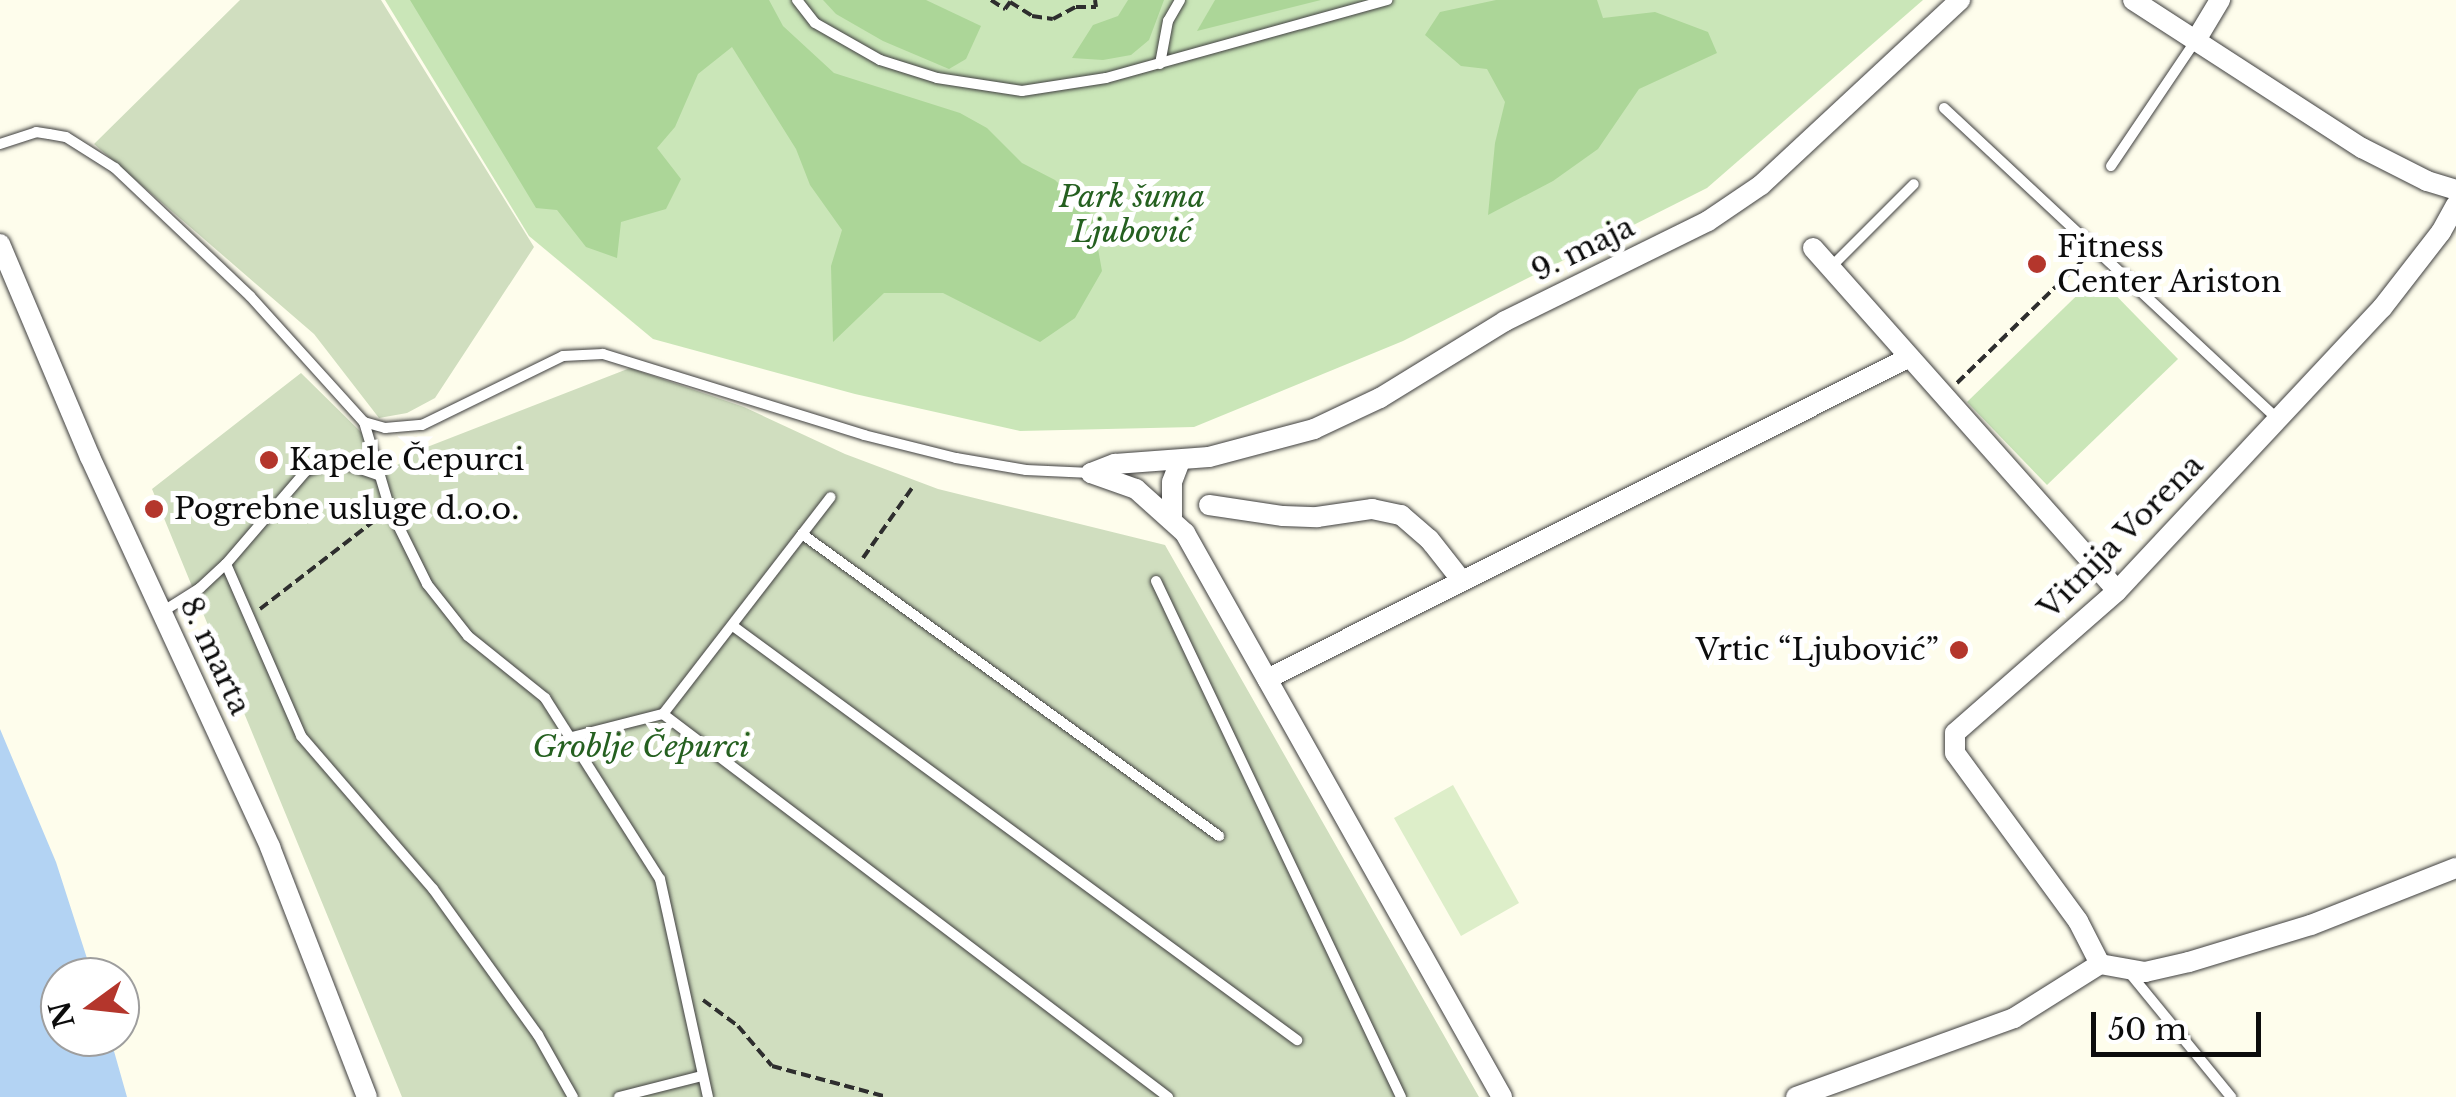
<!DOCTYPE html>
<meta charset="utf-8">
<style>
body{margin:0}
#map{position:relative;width:2456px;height:1097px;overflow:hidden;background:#fefdec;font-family:"Libre Baskerville",serif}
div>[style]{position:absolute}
.green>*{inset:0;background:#cae6b8}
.forest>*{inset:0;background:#acd698}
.cemetery>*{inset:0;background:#d0debf}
.pitch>*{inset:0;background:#ddeec9}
.water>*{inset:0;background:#b3d3f3}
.path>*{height:4px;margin-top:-2px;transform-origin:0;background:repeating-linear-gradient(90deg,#2e2e2e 0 10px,transparent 0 15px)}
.roads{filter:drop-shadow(0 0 2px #3f3f3f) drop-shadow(0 0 2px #3f3f3f)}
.lane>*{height:10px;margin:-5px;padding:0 5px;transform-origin:5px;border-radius:5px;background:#fff}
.street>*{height:20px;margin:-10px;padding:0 10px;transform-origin:10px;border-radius:10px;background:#fff}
.dots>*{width:28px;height:28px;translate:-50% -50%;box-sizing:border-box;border:5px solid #fff;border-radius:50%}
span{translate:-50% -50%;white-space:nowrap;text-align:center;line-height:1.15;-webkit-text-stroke:10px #fff;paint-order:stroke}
.park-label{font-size:30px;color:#256020;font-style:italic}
.poi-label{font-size:30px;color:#0c0c0c}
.left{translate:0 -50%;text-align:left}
.right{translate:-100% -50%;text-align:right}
.street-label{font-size:30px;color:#0c0c0c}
.north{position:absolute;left:40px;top:957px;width:100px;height:100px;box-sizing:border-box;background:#fff;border:2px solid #9e9e9e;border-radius:50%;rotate:255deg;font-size:28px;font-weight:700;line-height:40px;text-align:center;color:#0c0c0c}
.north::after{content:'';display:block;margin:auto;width:35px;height:45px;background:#b4362c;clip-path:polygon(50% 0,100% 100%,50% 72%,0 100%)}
.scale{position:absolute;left:2091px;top:1012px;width:170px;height:45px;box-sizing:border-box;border:5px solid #0c0c0c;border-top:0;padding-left:12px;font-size:30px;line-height:35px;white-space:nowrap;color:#0c0c0c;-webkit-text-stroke:8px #fff;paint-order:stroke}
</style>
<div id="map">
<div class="green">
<i style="clip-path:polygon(385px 0,1923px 0,1707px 188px,1403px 341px,1194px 427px,1020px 431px,855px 394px,653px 339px,529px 236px)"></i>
<i style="clip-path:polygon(2097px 276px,2178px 359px,2047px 485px,1967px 402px)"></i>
</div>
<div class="forest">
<i style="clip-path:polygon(410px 0,769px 0,783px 26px,834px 73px,960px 113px,987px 128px,1022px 163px,1055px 180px,1092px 215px,1102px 271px,1075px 318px,1040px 342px,943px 293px,884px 293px,833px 342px,831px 266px,842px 230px,810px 185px,796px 149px,732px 47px,698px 74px,675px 127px,657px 148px,681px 179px,666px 209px,621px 222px,617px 258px,586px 247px,557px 210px,536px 208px)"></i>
<i style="clip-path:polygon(823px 0,926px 0,981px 26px,966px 59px,949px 69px,883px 41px,836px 14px)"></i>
<i style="clip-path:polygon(1128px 0,1164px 0,1149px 40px,1131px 55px,1103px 60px,1072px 58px,1093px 25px,1118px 16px)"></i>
<i style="clip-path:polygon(1215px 0,1321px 0,1197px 31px)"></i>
<i style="clip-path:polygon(1496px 0,1597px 0,1603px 18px,1655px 12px,1708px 32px,1717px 53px,1639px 89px,1598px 149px,1553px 181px,1488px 215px,1495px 143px,1505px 102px,1487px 69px,1461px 66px,1425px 35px,1440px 12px)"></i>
</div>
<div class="cemetery">
<i style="clip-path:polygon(240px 0,381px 0,534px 247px,435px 398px,407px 413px,379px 418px,314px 334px,94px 144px)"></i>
<i style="clip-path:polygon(630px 368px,744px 407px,845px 454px,938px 489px,1165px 545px,1479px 1097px,402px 1097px,152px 489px,301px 373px,368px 439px,391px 469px,422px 449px)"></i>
</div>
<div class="pitch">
<i style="clip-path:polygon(1453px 785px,1519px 903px,1461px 936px,1394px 818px)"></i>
</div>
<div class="water">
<i style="clip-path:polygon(0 729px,56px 862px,93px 977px,60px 977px,60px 1037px,110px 1037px,127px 1097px,0 1097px)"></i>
</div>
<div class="path">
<i style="left:991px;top:0;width:17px;rotate:33deg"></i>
<i style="left:1005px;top:9px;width:9px;rotate:-54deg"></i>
<i style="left:1010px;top:2px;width:26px;rotate:32deg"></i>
<i style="left:1032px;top:16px;width:21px;rotate:8deg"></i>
<i style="left:1053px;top:19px;width:26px;rotate:-28deg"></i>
<i style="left:1076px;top:7px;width:20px"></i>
<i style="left:1096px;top:7px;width:7px;rotate:-98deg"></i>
<i style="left:1957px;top:383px;width:176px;rotate:-44.3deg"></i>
<i style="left:863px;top:558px;width:85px;rotate:-55deg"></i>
<i style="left:260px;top:609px;width:145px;rotate:-37.7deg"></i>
<i style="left:703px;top:1000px;width:44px;rotate:36.6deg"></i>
<i style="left:738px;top:1026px;width:52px;rotate:49.6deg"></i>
<i style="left:772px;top:1066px;width:119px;rotate:15.1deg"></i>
</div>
<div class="roads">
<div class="lane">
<i style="left:797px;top:0;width:29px;rotate:52deg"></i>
<i style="left:815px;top:23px;width:75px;rotate:29.6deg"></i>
<i style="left:880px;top:60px;width:60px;rotate:17.5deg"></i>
<i style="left:937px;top:78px;width:86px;rotate:8.7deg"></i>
<i style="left:1022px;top:91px;width:85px;rotate:-8.8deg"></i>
<i style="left:1106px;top:78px;width:292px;rotate:-15.5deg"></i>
<i style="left:1160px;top:64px;width:44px;rotate:-79.5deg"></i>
<i style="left:1168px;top:21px;width:24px;rotate:-60deg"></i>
<i style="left:1944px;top:108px;width:456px;rotate:43deg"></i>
<i style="left:0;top:144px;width:38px;rotate:-18deg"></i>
<i style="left:36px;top:132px;width:13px;rotate:9deg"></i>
<i style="left:49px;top:134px;width:17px;rotate:10deg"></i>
<i style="left:66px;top:137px;width:58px;rotate:32.3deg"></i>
<i style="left:115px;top:168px;width:186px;rotate:43.5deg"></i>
<i style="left:250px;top:296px;width:170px;rotate:47.9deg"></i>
<i style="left:364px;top:422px;width:22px;rotate:16deg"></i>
<i style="left:385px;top:428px;width:37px;rotate:-5deg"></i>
<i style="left:422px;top:425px;width:157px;rotate:-26.1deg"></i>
<i style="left:563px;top:356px;width:40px;rotate:-2.9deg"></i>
<i style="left:603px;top:354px;width:273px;rotate:17.2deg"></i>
<i style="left:864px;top:435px;width:95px;rotate:14deg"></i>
<i style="left:956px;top:458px;width:71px;rotate:9.7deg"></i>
<i style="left:1026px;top:470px;width:65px;rotate:2.6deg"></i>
<i style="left:2111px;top:166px;width:152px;rotate:-56deg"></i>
<i style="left:1831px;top:267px;width:117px;rotate:-45deg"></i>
<i style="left:364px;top:422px;width:91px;rotate:73.4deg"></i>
<i style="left:390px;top:509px;width:84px;rotate:63.7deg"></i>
<i style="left:427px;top:584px;width:66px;rotate:51.7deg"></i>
<i style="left:468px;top:636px;width:99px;rotate:38.8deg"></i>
<i style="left:545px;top:698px;width:214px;rotate:57.6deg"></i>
<i style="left:660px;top:879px;width:223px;rotate:77.6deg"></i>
<i style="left:802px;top:534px;width:515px;rotate:35.91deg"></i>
<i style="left:226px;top:564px;width:188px;rotate:66.4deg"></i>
<i style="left:301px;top:736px;width:202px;rotate:49.2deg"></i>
<i style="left:433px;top:889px;width:180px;rotate:54.3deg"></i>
<i style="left:538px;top:1035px;width:71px;rotate:60.6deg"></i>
<i style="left:1156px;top:581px;width:571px;rotate:64.6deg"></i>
<i style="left:162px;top:612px;width:45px;rotate:-32.3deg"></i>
<i style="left:200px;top:588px;width:35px;rotate:-43deg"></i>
<i style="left:226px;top:564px;width:123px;rotate:-49.3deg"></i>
<i style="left:306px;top:471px;width:33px;rotate:-18deg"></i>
<i style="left:337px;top:461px;width:43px;rotate:18.9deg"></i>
<i style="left:733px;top:626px;width:700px;rotate:36.28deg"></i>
<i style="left:663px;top:714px;width:634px;rotate:37.18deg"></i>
<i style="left:572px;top:737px;width:94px;rotate:-14.2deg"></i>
<i style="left:663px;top:714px;width:274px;rotate:-52.3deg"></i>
<i style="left:2128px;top:971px;width:163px;rotate:50.7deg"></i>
<i style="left:619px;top:1097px;width:86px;rotate:-14.2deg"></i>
</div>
<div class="street">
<i style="left:2133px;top:0;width:273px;rotate:32.9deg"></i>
<i style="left:2362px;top:148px;width:73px;rotate:26.9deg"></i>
<i style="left:2427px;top:181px;width:30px;rotate:17deg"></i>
<i style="left:2196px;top:40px;width:47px;rotate:-59deg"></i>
<i style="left:0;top:244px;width:231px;rotate:67.1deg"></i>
<i style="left:90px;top:457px;width:430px;rotate:65.2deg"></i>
<i style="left:270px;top:847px;width:268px;rotate:68.8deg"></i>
<i style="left:1813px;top:248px;width:458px;rotate:48.4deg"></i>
<i style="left:1091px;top:473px;width:26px;rotate:-21deg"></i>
<i style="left:1115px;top:464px;width:94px;rotate:-4.3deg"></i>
<i style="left:1209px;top:457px;width:109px;rotate:-14.9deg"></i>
<i style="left:1314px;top:429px;width:73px;rotate:-25.2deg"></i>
<i style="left:1380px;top:398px;width:147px;rotate:-31.6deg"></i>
<i style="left:1505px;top:321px;width:226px;rotate:-26.2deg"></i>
<i style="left:1708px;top:221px;width:64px;rotate:-34.2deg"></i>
<i style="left:1761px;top:185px;width:272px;rotate:-42.9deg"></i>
<i style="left:1091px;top:473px;width:48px;rotate:19.6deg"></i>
<i style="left:1136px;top:489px;width:66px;rotate:41.9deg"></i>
<i style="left:1185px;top:533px;width:647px;rotate:60.66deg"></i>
<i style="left:1209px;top:505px;width:75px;rotate:8.5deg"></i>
<i style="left:1283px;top:516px;width:34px;rotate:2deg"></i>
<i style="left:1317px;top:517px;width:56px;rotate:-8.3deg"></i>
<i style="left:1372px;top:509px;width:30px;rotate:12deg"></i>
<i style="left:1401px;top:515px;width:37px;rotate:41deg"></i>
<i style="left:1429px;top:539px;width:53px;rotate:51.8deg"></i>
<i style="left:1172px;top:517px;width:35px;rotate:-90deg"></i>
<i style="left:1172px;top:482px;width:22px;rotate:-69deg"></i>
<i style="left:1267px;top:679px;width:717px;rotate:-26.6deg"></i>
<i style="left:2100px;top:964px;width:48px;rotate:-117.1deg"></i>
<i style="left:2078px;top:921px;width:208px;rotate:-126.2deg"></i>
<i style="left:1955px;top:753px;width:20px;rotate:-90deg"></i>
<i style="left:1955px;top:733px;width:215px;rotate:-41.2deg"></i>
<i style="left:2117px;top:591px;width:388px;rotate:-46.9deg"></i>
<i style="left:2382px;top:308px;width:96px;rotate:-52.2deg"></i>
<i style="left:2441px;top:232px;width:31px;rotate:-61deg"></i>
<i style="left:1796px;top:1097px;width:232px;rotate:-19.9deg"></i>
<i style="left:2014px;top:1018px;width:102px;rotate:-32.1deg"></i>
<i style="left:2100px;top:964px;width:46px;rotate:10.1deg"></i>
<i style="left:2145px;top:972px;width:45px;rotate:-12.8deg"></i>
<i style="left:2189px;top:962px;width:127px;rotate:-16.9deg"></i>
<i style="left:2311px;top:925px;width:156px;rotate:-21.5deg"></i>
</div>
</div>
<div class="dots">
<i style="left:2037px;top:264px;background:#b4362c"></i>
<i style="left:269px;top:460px;background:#b4362c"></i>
<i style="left:154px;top:509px;background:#b4362c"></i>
<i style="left:1959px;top:650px;background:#b4362c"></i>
</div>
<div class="park-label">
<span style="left:1132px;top:214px">Park šuma<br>Ljubović</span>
<span style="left:641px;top:747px">Groblje Čepurci</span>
</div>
<div class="poi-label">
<span class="left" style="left:2057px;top:264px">Fitness<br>Center Ariston</span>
<span class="left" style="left:289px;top:460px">Kapele Čepurci</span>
<span class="left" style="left:174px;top:509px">Pogrebne usluge d.o.o.</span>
<span class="right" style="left:1939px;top:650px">Vrtic “Ljubović”</span>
</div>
<div class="street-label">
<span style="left:1583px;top:249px;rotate:-26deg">9. maja</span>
<span style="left:2121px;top:537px;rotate:-45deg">Vitnija Vorena</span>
<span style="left:215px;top:656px;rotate:65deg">8. marta</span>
</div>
<div class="north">N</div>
<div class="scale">50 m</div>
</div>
